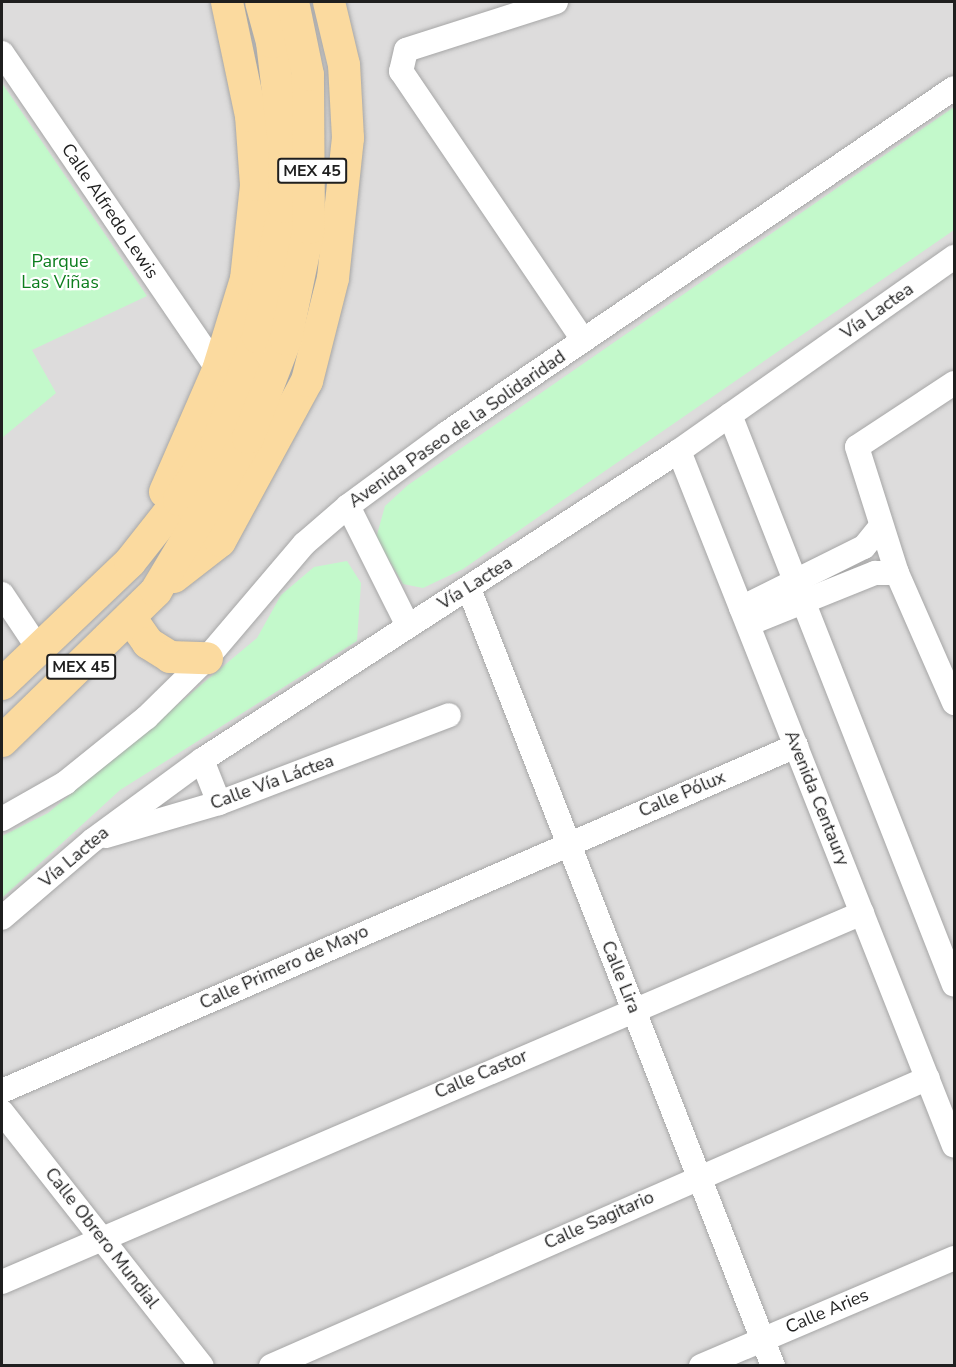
<!DOCTYPE html>
<meta charset="utf-8">
<style>
body{margin:0}
#map{position:relative;width:956px;height:1367px;overflow:hidden;background:#f0ede6;font-family:"Nunito Sans",sans-serif}
div>[style]{position:absolute}
.residential>*{inset:0;background:#dddcdc}
.park>*{inset:0;background:#c3f9cb}
.roads{filter:drop-shadow(0 0 2px #a6a6a6) drop-shadow(0 0 2px #a6a6a6)}
.minor>*{height:24px;margin:-12px;padding:0 12px;transform-origin:12px;border-radius:12px;background:#fff}
.major>*{height:32px;margin:-16px;padding:0 16px;transform-origin:16px;border-radius:16px;background:#fbda9f}
span{translate:-50% -50%;white-space:nowrap;text-align:center;line-height:1.15;-webkit-text-stroke:4.5px #fff;paint-order:stroke}
.shield-label span{padding:2px 4px;background:#fff;border:2px solid;border-radius:4px;-webkit-text-stroke-width:0}
.shield-label{font-size:16px;color:#1f1f1f;font-weight:700}
.street-label{font-size:18px;color:#1f1f1f}
.park-label{font-size:18px;color:#0d7e1e}
.frame{position:absolute;inset:0;border:3px solid #1f1f1f;pointer-events:none}
</style>
<div id="map">
<div class="residential">
<i style="clip-path:polygon(2px 2px,954px 2px,954px 1365px,2px 1365px)"></i>
</div>
<div class="park">
<i style="clip-path:polygon(2px 83px,147px 296px,32px 350px,56px 393px,2px 438px)"></i>
<i style="clip-path:polygon(954px 107px,954px 230px,463px 569px,423px 588px,403px 584px,376px 538px,385px 506px,408px 485px)"></i>
<i style="clip-path:polygon(347px 561px,361px 583px,357px 641px,120px 790px,2px 898px,2px 836px,48px 813px,257px 638px,281px 595px,314px 567px)"></i>
</div>
<div class="roads">
<div class="minor">
<i style="left:556px;top:2px;width:157px;rotate:162.3deg"></i>
<i style="left:406px;top:50px;width:22px;rotate:103deg"></i>
<i style="left:401px;top:71px;width:325px;rotate:55.9deg"></i>
<i style="left:2px;top:53px;width:384px;rotate:55.7deg"></i>
<i style="left:954px;top:383px;width:116px;rotate:146.6deg"></i>
<i style="left:857px;top:447px;width:132px;rotate:72.4deg"></i>
<i style="left:897px;top:573px;width:142px;rotate:66.3deg"></i>
<i style="left:730px;top:415px;width:612px;rotate:68.55deg"></i>
<i style="left:679px;top:451px;width:747px;rotate:68.41deg"></i>
<i style="left:348px;top:506px;width:132px;rotate:63.4deg"></i>
<i style="left:469px;top:589px;width:834px;rotate:68.63deg"></i>
<i style="left:2px;top:594px;width:69px;rotate:56.3deg"></i>
<i style="left:741px;top:608px;width:137px;rotate:-26.4deg"></i>
<i style="left:864px;top:547px;width:26px;rotate:-51deg"></i>
<i style="left:748px;top:624px;width:137px;rotate:-21.9deg"></i>
<i style="left:875px;top:573px;width:22px"></i>
<i style="left:202px;top:760px;width:46px;rotate:68.4deg"></i>
<i style="left:2px;top:819px;width:73px;rotate:-29.7deg"></i>
<i style="left:65px;top:783px;width:105px;rotate:-38.8deg"></i>
<i style="left:147px;top:717px;width:84px;rotate:-44.5deg"></i>
<i style="left:207px;top:658px;width:150px;rotate:-49.6deg"></i>
<i style="left:304px;top:544px;width:58px;rotate:-40.8deg"></i>
<i style="left:348px;top:506px;width:123px;rotate:-36.4deg"></i>
<i style="left:447px;top:433px;width:613px;rotate:-34.23deg"></i>
<i style="left:106px;top:836px;width:118px;rotate:-16.3deg"></i>
<i style="left:219px;top:803px;width:246px;rotate:-20.9deg"></i>
<i style="left:2px;top:918px;width:120px;rotate:-40.6deg"></i>
<i style="left:93px;top:840px;width:135px;rotate:-36.3deg"></i>
<i style="left:202px;top:760px;width:568px;rotate:-32.94deg"></i>
<i style="left:679px;top:451px;width:337px;rotate:-35.2deg"></i>
<i style="left:2px;top:1091px;width:866px;rotate:-23.49deg"></i>
<i style="left:2px;top:1112px;width:323px;rotate:51.8deg"></i>
<i style="left:2px;top:1282px;width:936px;rotate:-23.22deg"></i>
<i style="left:271px;top:1366px;width:717px;rotate:-23.67deg"></i>
<i style="left:701px;top:1366px;width:275px;rotate:-23.1deg"></i>
</div>
<div class="major">
<i style="left:165px;top:492px;width:133px;rotate:-66.5deg"></i>
<i style="left:218px;top:370px;width:95px;rotate:-72.9deg"></i>
<i style="left:246px;top:279px;width:95px;rotate:-83.9deg"></i>
<i style="left:256px;top:185px;width:69px;rotate:-94.1deg"></i>
<i style="left:251px;top:116px;width:116px;rotate:-101.9deg"></i>
<i style="left:174px;top:577px;width:58px;rotate:-38deg"></i>
<i style="left:220px;top:541px;width:182px;rotate:-61.5deg"></i>
<i style="left:307px;top:381px;width:106px;rotate:-75.8deg"></i>
<i style="left:333px;top:278px;width:141px;rotate:-83.9deg"></i>
<i style="left:348px;top:138px;width:73px;rotate:-93.1deg"></i>
<i style="left:344px;top:65px;width:65px;rotate:-103.4deg"></i>
<i style="left:132px;top:620px;width:28px;rotate:55deg"></i>
<i style="left:148px;top:643px;width:26px;rotate:32deg"></i>
<i style="left:170px;top:657px;width:37px;rotate:2deg"></i>
<i style="left:2px;top:684px;width:177px;rotate:-43.6deg"></i>
<i style="left:130px;top:562px;width:79px;rotate:-51.7deg"></i>
<i style="left:179px;top:500px;width:69px;rotate:-56.3deg"></i>
<i style="left:217px;top:443px;width:114px;rotate:-68.9deg"></i>
<i style="left:258px;top:337px;width:133px;rotate:-78.7deg"></i>
<i style="left:284px;top:207px;width:56px;rotate:-89deg"></i>
<i style="left:285px;top:151px;width:110px;rotate:-96.8deg"></i>
<i style="left:272px;top:42px;width:41px;rotate:-105.4deg"></i>
<i style="left:2px;top:741px;width:215px;rotate:-44.2deg"></i>
<i style="left:156px;top:591px;width:179px;rotate:-59deg"></i>
<i style="left:248px;top:438px;width:106px;rotate:-69deg"></i>
<i style="left:286px;top:339px;width:113px;rotate:-78.3deg"></i>
<i style="left:309px;top:228px;width:153px;rotate:-90.4deg"></i>
<i style="left:308px;top:75px;width:75px;rotate:-101.6deg"></i>
</div>
</div>
<div class="shield-label">
<span style="left:312px;top:171px">MEX 45</span>
<span style="left:81px;top:667px">MEX 45</span>
</div>
<div class="street-label">
<span style="left:110px;top:211px;rotate:56deg">Calle Alfredo Lewis</span>
<span style="left:877px;top:311px;rotate:-35deg">Vía Lactea</span>
<span style="left:457px;top:429px;rotate:-35deg">Avenida Paseo de la Solidaridad</span>
<span style="left:475px;top:583px;rotate:-32deg">Vía Lactea</span>
<span style="left:272px;top:782px;rotate:-20deg">Calle Vía Láctea</span>
<span style="left:682px;top:794px;rotate:-23deg">Calle Pólux</span>
<span style="left:817px;top:798px;rotate:68deg">Avenida Centaury</span>
<span style="left:74px;top:857px;rotate:-40deg">Vía Lactea</span>
<span style="left:284px;top:967px;rotate:-24deg">Calle Primero de Mayo</span>
<span style="left:621px;top:977px;rotate:68deg">Calle Lira</span>
<span style="left:481px;top:1074px;rotate:-23deg">Calle Castor</span>
<span style="left:599px;top:1220px;rotate:-24deg">Calle Sagitario</span>
<span style="left:102px;top:1238px;rotate:52deg">Calle Obrero Mundial</span>
<span style="left:827px;top:1311px;rotate:-23deg">Calle Aries</span>
</div>
<div class="park-label">
<span style="left:60px;top:272px">Parque<br>Las Viñas</span>
</div>
<div class="frame"></div>
</div>
